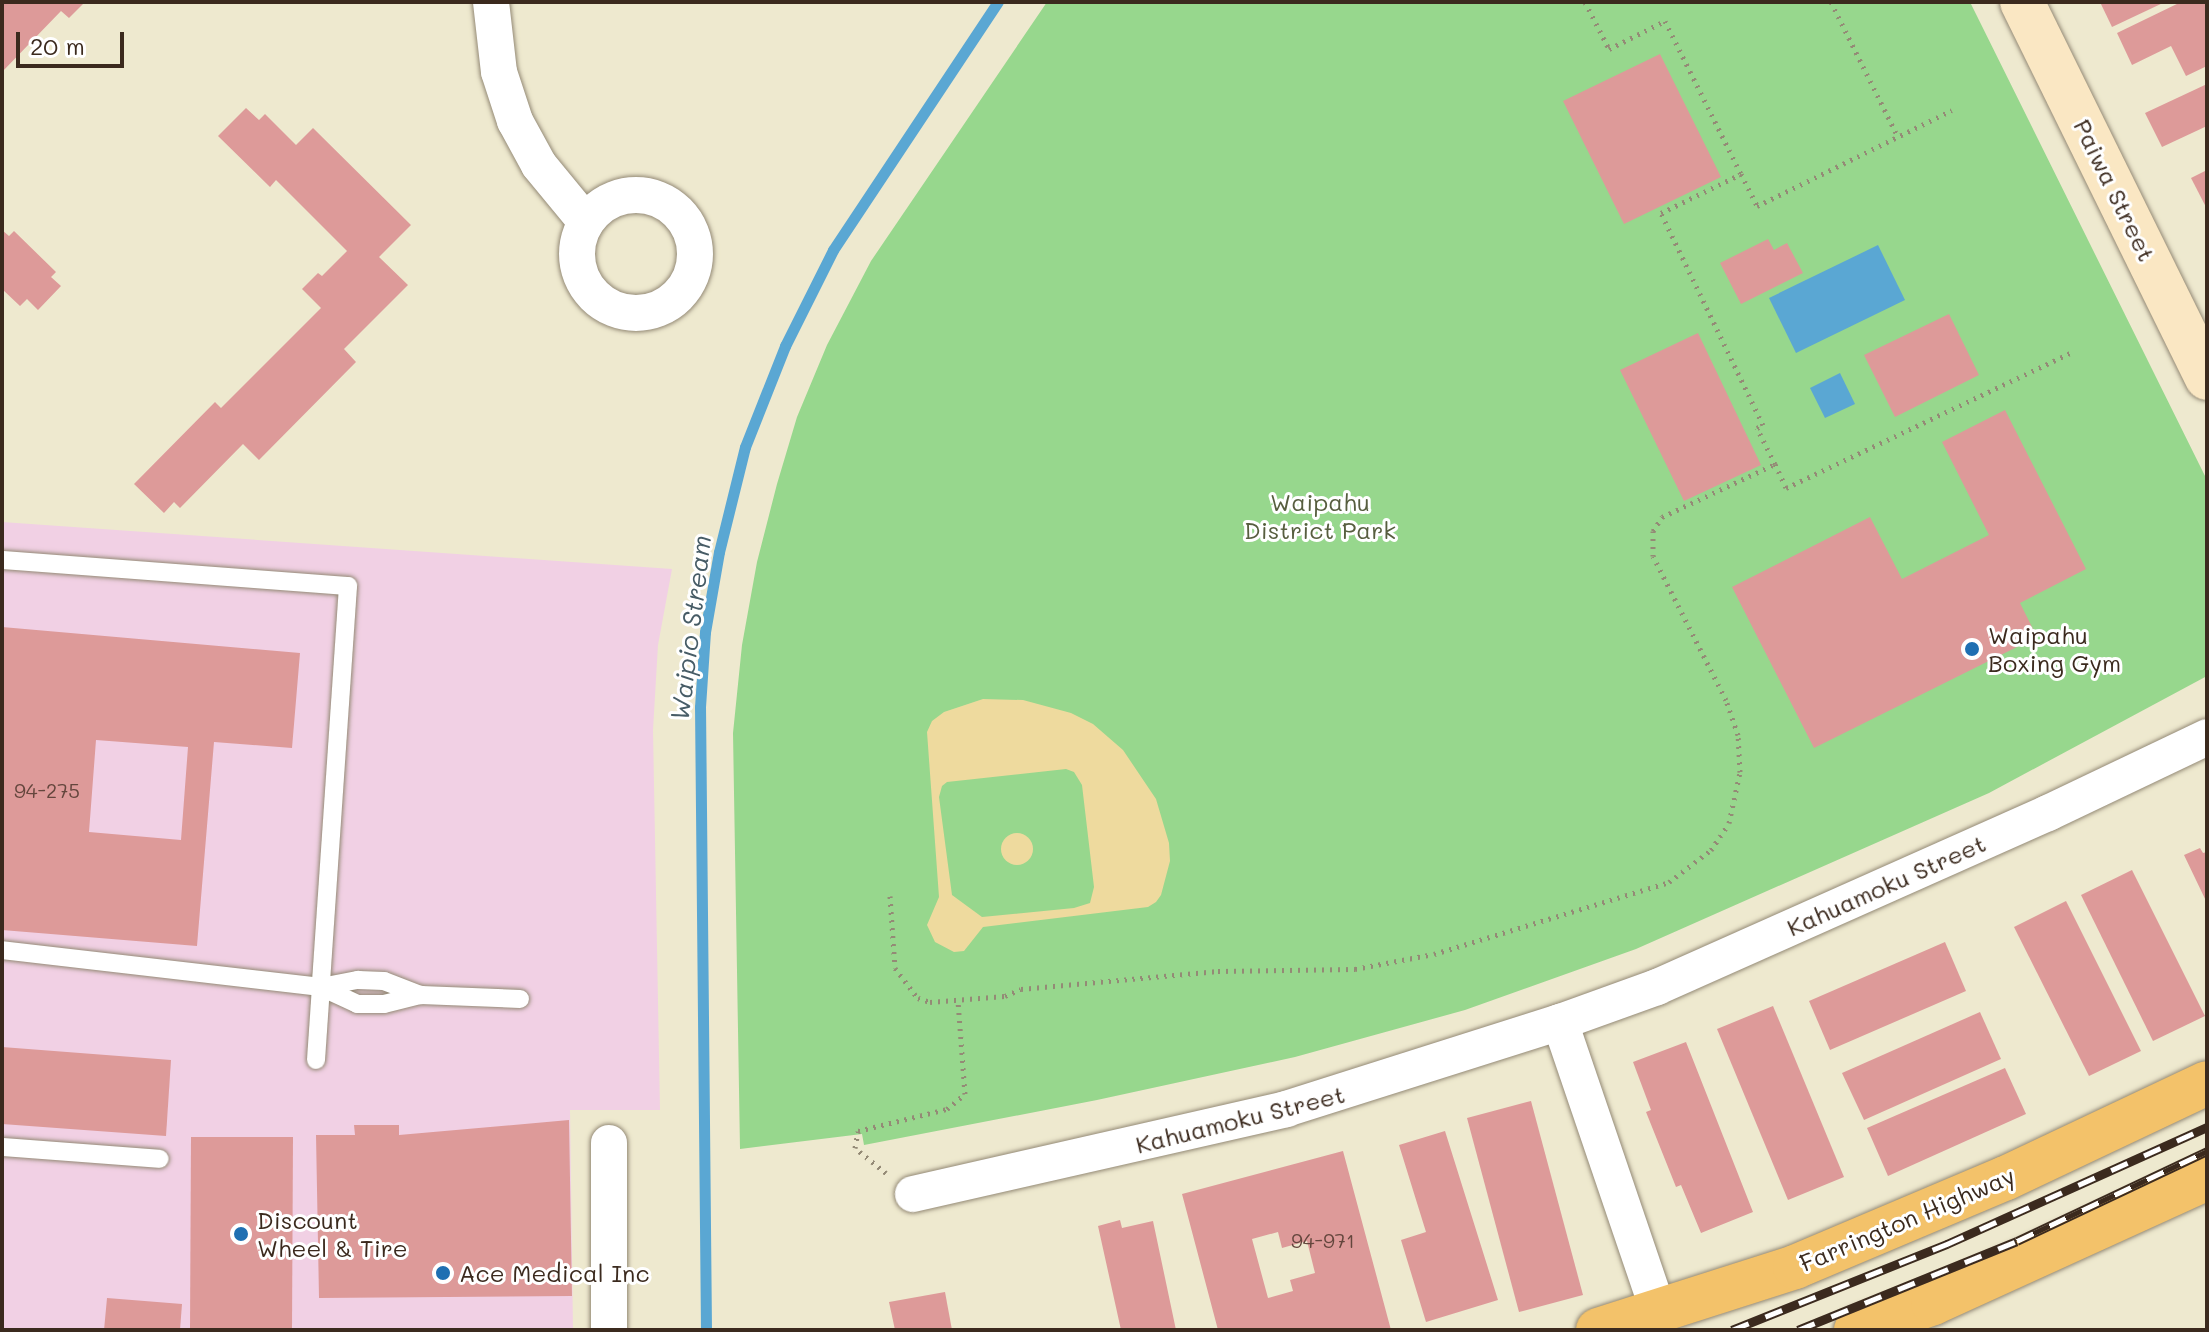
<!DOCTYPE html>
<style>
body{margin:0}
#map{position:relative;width:2209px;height:1332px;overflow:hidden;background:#eee9cf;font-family:Mali,sans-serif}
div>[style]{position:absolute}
.built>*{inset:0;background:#f1d0e4}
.green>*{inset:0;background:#97d78d}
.sand>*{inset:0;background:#eeda9e}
.round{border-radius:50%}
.water>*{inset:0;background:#5aa7d3}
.stream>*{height:11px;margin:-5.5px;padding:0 5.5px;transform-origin:5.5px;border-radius:5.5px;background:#5aa7d3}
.building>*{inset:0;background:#dd9a99}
.path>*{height:5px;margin-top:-2.5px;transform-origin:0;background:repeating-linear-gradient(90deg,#948a76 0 2px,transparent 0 8px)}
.roads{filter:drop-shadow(0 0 2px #948a76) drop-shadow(0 0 2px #948a76)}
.lane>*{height:18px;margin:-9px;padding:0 9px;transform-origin:9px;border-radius:9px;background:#fff}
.street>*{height:36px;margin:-18px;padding:0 18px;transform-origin:18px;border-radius:18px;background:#fff}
.street>.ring{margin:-18px;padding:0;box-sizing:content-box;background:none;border:36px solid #fff;border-radius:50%}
.secondary>*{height:44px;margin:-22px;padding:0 22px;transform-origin:22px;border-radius:22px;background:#fae7c3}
.primary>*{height:44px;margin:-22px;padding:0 22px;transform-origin:22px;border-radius:22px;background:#f3c26a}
.rail>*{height:9px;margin-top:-4.5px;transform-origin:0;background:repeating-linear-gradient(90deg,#fff 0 18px,#3b2a1e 0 36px);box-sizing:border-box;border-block:2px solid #3b2a1e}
.dots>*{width:22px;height:22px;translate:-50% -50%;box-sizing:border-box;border:4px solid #fff;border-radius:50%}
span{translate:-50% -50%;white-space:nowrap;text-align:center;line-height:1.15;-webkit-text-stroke:6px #fff;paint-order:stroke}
.number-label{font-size:20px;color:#64463d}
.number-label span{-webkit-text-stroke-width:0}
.street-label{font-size:24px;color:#3b2a1e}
.park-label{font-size:24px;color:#575e3f}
.poi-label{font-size:24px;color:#3b2a1e}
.left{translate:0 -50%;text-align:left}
.water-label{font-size:26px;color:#475c66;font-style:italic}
.frame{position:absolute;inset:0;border:4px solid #3b2a1e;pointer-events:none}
.scale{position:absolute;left:16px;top:32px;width:108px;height:36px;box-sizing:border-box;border:4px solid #3b2a1e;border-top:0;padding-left:10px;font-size:24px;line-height:28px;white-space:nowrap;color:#3b2a1e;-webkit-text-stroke:6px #fff;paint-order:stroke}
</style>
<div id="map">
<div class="built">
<i style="clip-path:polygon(2px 522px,672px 569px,658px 645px,653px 730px,660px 1110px,570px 1110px,573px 1330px,2px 1330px)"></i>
</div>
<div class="green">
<i style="clip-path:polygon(1047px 2px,1970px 2px,2207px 480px,2207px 676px,1989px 793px,1636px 949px,1465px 1010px,1295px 1057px,1097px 1100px,864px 1145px,862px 1134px,740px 1149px,733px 733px,742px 645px,757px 562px,777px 484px,797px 417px,827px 345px,871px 261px)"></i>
</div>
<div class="sand">
<i style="clip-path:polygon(evenodd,983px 699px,1023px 700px,1071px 713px,1093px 724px,1123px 750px,1156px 799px,1169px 843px,1170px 861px,1161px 895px,1156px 902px,1148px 907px,983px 927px,964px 951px,954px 952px,935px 942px,927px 925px,939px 897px,927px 732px,932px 721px,944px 712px,983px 699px,1066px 769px,1074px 772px,1082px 785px,1094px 887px,1090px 903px,1074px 908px,982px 917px,952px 895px,939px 797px,942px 786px,947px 782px,1066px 769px)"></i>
<i class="round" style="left:1001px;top:833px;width:32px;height:32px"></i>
</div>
<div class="water">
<i style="clip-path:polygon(1878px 245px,1905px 300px,1796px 353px,1769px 298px)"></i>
<i style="clip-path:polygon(1840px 373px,1855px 404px,1825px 418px,1810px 388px)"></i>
</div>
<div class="stream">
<i style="left:706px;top:1330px;width:623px;rotate:-90.55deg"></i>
<i style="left:700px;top:707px;width:75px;rotate:-86.2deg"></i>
<i style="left:705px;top:632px;width:81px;rotate:-80.1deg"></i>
<i style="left:719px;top:552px;width:108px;rotate:-76.1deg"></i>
<i style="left:745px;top:447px;width:109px;rotate:-68.4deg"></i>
<i style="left:785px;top:346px;width:107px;rotate:-63.4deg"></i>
<i style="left:833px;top:250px;width:298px;rotate:-56.4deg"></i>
</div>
<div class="building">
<i style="clip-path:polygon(2px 2px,85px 2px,69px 18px,61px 11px,2px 72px)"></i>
<i style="clip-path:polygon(2100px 2px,2165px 2px,2112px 27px)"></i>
<i style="clip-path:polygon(2181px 2px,2207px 2px,2207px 66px,2186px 76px,2171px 46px,2132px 65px,2117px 33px)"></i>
<i style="clip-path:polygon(1660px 54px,1721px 177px,1624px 224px,1563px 101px)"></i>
<i style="clip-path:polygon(2207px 84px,2207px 126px,2162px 147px,2145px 113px)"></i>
<i style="clip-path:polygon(246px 108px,259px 120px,265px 114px,296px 145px,313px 128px,411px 225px,379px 257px,408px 285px,344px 349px,356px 362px,259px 460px,243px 444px,180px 508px,174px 502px,164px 513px,134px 484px,215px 402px,221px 408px,321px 308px,302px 289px,318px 273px,322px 276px,347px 251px,276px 180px,270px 187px,218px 136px)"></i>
<i style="clip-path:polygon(2207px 170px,2207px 209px,2191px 178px)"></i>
<i style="clip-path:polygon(2px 230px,9px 236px,14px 231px,56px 272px,51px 277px,61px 286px,38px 310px,27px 299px,20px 306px,2px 289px)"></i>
<i style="clip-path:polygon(1768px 239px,1774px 250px,1787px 243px,1803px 273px,1741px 304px,1720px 263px)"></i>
<i style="clip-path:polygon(1949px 314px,1979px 375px,1895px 417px,1864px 355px)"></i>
<i style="clip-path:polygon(1698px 333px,1761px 465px,1684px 501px,1620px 370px)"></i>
<i style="clip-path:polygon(2005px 410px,2086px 569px,2020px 603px,2037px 637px,1814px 748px,1732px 587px,1870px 517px,1902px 579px,1989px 535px,1942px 442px)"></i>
<i style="clip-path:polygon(evenodd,2px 627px,300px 653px,292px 748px,214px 742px,197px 946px,2px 930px,2px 627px,96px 740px,188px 747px,181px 840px,89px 832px,96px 740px)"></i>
<i style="clip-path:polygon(2200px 848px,2203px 853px,2207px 852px,2207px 903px,2184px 855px)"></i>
<i style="clip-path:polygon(2132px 870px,2205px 1016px,2153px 1041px,2081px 895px)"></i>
<i style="clip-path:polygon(2066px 901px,2141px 1051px,2089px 1076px,2014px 927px)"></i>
<i style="clip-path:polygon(1945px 942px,1966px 991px,1830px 1050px,1809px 1001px)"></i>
<i style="clip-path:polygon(1773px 1006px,1844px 1177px,1788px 1200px,1717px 1029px)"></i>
<i style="clip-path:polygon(1980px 1012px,2001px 1059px,1864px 1120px,1842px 1073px)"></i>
<i style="clip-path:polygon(1686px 1042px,1753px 1212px,1701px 1233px,1681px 1185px,1676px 1187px,1646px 1112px,1651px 1110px,1633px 1062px)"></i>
<i style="clip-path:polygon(2px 1047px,171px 1060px,166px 1136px,2px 1124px)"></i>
<i style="clip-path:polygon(2005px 1068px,2026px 1114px,1888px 1176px,1867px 1128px)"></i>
<i style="clip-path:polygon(1531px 1101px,1583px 1295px,1519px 1312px,1467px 1118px)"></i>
<i style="clip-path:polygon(569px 1120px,572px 1296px,319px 1298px,316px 1135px,355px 1135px,354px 1125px,399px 1125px,399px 1135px)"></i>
<i style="clip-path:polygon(1445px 1131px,1498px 1300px,1426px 1322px,1401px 1240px,1426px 1232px,1399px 1145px)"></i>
<i style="clip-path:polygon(191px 1137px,293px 1137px,292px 1330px,190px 1330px)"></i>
<i style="clip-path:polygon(evenodd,1343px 1151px,1391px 1330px,1218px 1330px,1182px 1194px,1343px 1151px,1278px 1232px,1282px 1248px,1307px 1241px,1315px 1273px,1290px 1280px,1293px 1291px,1268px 1298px,1252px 1239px,1278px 1232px)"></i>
<i style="clip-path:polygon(1120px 1220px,1122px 1228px,1153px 1221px,1176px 1330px,1121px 1330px,1098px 1226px)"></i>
<i style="clip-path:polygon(945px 1292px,952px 1330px,895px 1330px,889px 1302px)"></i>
<i style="clip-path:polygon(107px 1298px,182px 1304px,180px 1330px,104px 1330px)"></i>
</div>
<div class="path">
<i style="left:1585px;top:2px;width:53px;rotate:62.9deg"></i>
<i style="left:1609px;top:49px;width:63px;rotate:-26.6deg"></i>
<i style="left:1665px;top:21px;width:171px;rotate:63.6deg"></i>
<i style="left:1831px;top:2px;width:151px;rotate:63.6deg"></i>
<i style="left:1775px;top:464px;width:26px;rotate:65deg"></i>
<i style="left:1786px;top:488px;width:317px;rotate:-25.4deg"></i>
<i style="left:890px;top:896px;width:72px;rotate:86deg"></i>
<i style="left:895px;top:968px;width:38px;rotate:53deg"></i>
<i style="left:918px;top:998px;width:13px;rotate:18deg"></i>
<i style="left:930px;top:1002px;width:75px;rotate:-4.6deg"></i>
<i style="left:1005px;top:996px;width:17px;rotate:-24deg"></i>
<i style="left:1021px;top:989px;width:198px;rotate:-5.2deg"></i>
<i style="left:1218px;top:971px;width:137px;rotate:-0.8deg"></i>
<i style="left:1355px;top:969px;width:80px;rotate:-10.8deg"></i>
<i style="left:1434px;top:954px;width:246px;rotate:-17deg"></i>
<i style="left:1669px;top:882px;width:53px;rotate:-37.3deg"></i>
<i style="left:1711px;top:850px;width:32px;rotate:-56deg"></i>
<i style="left:1729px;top:823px;width:52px;rotate:-77.8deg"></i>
<i style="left:1740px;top:772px;width:37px;rotate:-93deg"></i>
<i style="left:1738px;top:735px;width:37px;rotate:-109deg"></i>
<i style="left:1726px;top:700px;width:161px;rotate:-116.9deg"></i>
<i style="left:1653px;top:556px;width:25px;rotate:-90deg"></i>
<i style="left:1653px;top:531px;width:17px;rotate:-57deg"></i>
<i style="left:1662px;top:517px;width:125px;rotate:-25.1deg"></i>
<i style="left:1775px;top:464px;width:40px;rotate:-116.6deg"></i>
<i style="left:1757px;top:428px;width:7px;rotate:-27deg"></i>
<i style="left:1763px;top:425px;width:235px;rotate:-115.7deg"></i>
<i style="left:1661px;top:213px;width:89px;rotate:-26deg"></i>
<i style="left:1741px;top:174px;width:36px;rotate:63deg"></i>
<i style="left:1757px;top:206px;width:217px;rotate:-26.2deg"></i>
<i style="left:886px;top:1173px;width:40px;rotate:-141deg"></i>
<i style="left:855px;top:1148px;width:17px;rotate:-80deg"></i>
<i style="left:858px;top:1131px;width:92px;rotate:-13.9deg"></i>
<i style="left:947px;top:1109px;width:23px;rotate:-40deg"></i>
<i style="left:965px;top:1094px;width:93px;rotate:-94.3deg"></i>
</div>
<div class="roads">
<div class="lane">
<i style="left:2px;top:560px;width:347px;rotate:4.3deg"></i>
<i style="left:348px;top:586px;width:402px;rotate:93.9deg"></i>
<i style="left:321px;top:987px;width:321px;rotate:-173.4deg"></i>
<i style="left:321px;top:987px;width:40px;rotate:25deg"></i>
<i style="left:357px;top:1004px;width:27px"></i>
<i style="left:384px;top:1004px;width:38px;rotate:-14deg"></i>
<i style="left:421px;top:995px;width:99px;rotate:2.3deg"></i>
<i style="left:321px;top:987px;width:38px;rotate:-11deg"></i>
<i style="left:358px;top:980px;width:26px;rotate:2deg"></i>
<i style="left:384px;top:981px;width:40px;rotate:21deg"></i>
<i style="left:316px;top:1060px;width:73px;rotate:-86.1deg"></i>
<i style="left:2px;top:1147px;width:158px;rotate:4.3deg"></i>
</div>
<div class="street">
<i style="left:491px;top:2px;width:70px;rotate:83.5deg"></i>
<i style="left:499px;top:72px;width:52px;rotate:71.9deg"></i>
<i style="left:515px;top:121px;width:50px;rotate:61.4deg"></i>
<i style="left:539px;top:165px;width:74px;rotate:50.5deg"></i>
<i class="ring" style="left:577px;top:195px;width:82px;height:82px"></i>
<i style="left:1560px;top:1022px;width:306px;rotate:71.2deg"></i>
<i style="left:609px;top:1143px;width:187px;rotate:90deg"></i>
<i style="left:913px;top:1194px;width:383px;rotate:-12.8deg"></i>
<i style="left:1286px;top:1109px;width:287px;rotate:-17.6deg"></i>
<i style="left:1560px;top:1022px;width:103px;rotate:-19.8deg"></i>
<i style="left:1657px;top:987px;width:428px;rotate:-24deg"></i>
<i style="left:2048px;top:813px;width:176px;rotate:-25.5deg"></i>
</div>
<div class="secondary">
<i style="left:2022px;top:2px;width:419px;rotate:63.8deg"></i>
</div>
<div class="primary">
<i style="left:1598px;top:1330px;width:207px;rotate:-17.7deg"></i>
<i style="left:1795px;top:1267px;width:229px;rotate:-22.9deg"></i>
<i style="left:2006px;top:1178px;width:222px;rotate:-25.3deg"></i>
<i style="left:1856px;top:1330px;width:82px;rotate:-19.3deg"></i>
<i style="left:1933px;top:1303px;width:301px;rotate:-24.5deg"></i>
</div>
</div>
<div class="rail">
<i style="left:1732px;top:1330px;width:232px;rotate:-21.8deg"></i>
<i style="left:1947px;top:1244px;width:285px;rotate:-24.2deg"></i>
<i style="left:1798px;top:1330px;width:236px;rotate:-22.1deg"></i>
<i style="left:2017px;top:1241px;width:210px;rotate:-25.3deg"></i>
</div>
<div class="dots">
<i style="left:1972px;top:649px;background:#1f6fb2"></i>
<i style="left:241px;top:1234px;background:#1f6fb2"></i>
<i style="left:443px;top:1273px;background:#1f6fb2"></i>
</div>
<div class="number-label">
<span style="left:47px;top:790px">94-275</span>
<span style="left:1323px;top:1240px">94-971</span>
</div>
<div class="street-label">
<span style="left:2115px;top:190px;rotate:64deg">Paiwa Street</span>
<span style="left:1886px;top:885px;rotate:-24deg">Kahuamoku Street</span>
<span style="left:1240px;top:1119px;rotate:-14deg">Kahuamoku Street</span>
<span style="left:1907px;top:1219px;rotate:-23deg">Farrington Highway</span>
</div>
<div class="park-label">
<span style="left:1320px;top:516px">Waipahu<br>District Park</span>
</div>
<div class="poi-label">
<span class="left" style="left:1988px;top:649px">Waipahu<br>Boxing Gym</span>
<span class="left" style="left:257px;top:1234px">Discount<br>Wheel &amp; Tire</span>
<span class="left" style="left:459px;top:1273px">Ace Medical Inc</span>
</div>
<div class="water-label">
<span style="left:691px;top:628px;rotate:-83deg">Waipio Stream</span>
</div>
<div class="frame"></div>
<div class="scale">20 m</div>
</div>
